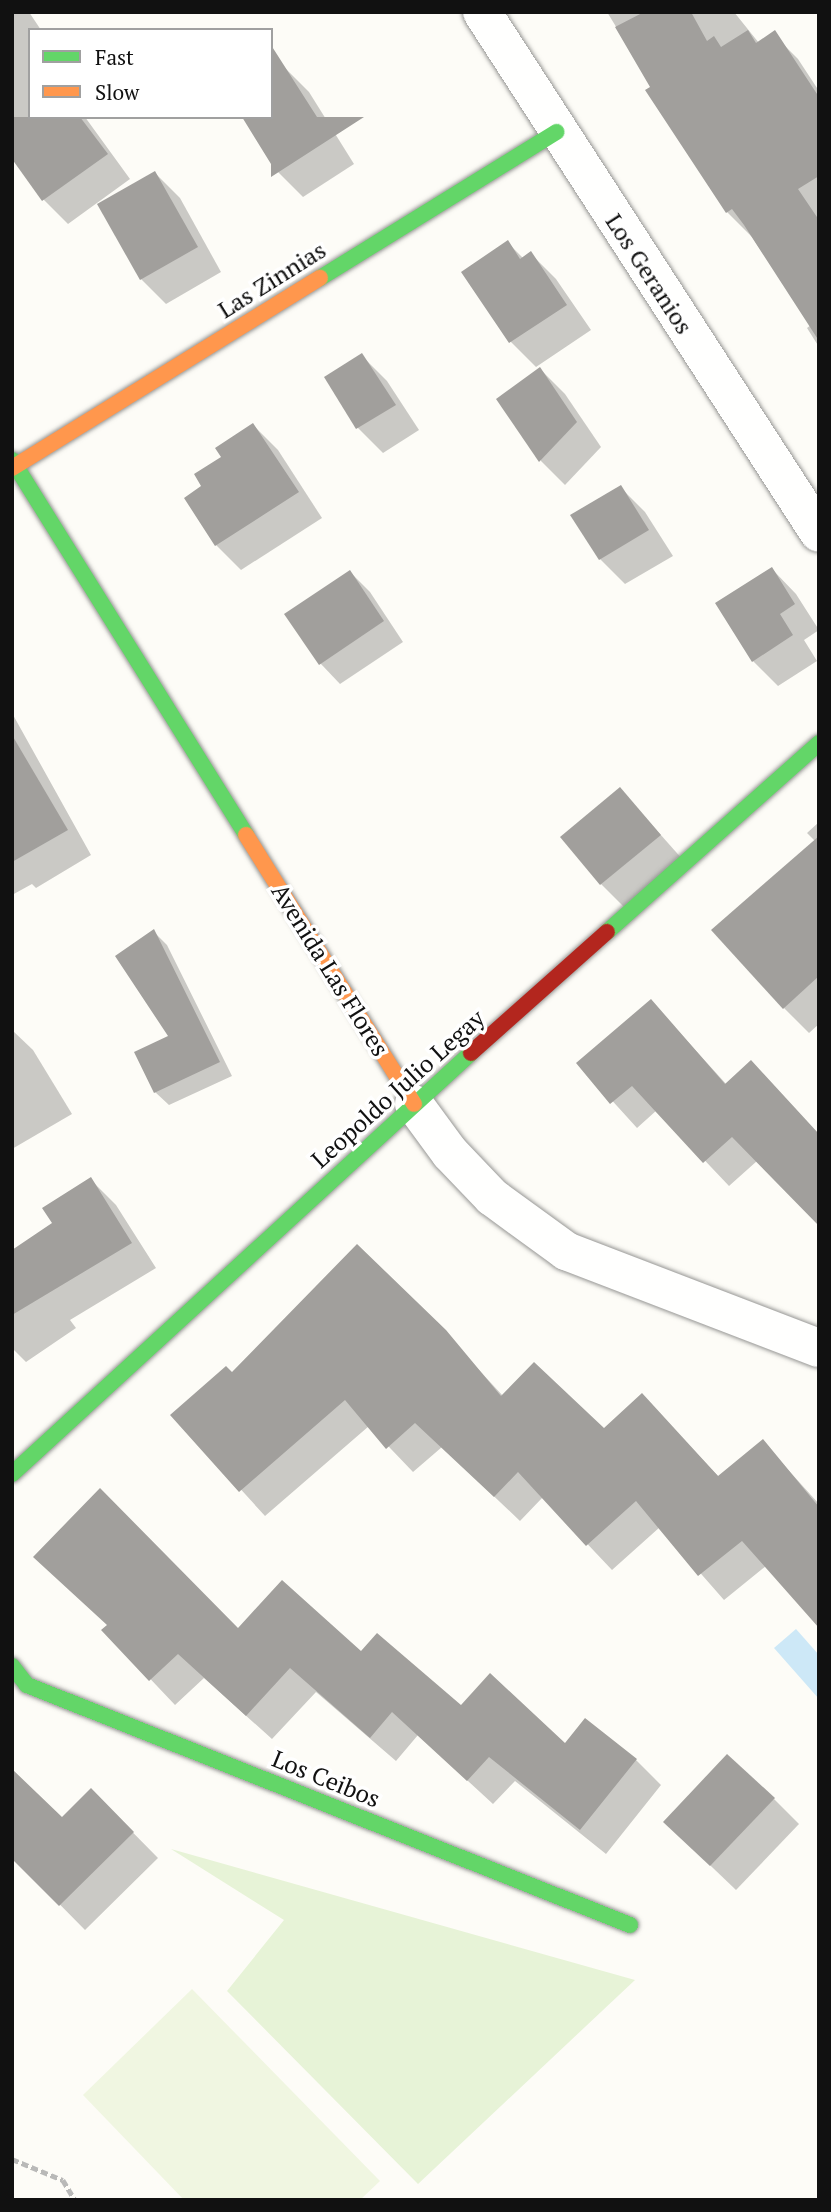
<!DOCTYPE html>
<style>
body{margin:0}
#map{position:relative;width:831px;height:2212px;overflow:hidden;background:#fdfcf7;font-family:"PT Serif",serif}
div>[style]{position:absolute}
.green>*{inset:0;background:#e7f3d7}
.pitch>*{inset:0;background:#f0f6e1}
.water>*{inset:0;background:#cde8f7}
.shadow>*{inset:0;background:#0003}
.building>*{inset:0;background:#a19f9c}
.path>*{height:4.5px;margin-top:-2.25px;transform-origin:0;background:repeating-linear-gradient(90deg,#b9b9b8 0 7px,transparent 0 10.5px)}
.roads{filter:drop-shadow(0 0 2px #979795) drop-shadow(0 0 2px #979795)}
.street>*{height:38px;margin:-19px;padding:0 19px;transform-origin:19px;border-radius:19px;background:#fffffe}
.fast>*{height:16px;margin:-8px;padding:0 8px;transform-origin:8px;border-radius:8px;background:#63d668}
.slow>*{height:16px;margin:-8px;padding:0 8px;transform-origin:8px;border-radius:8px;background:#ff974d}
.jam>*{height:16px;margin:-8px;padding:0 8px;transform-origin:8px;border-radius:8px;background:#b3261e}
span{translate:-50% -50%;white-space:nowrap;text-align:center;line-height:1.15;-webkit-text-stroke:7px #fff;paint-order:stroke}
.street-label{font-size:24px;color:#111}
.frame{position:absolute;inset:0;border:14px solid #111;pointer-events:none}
.legend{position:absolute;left:28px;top:28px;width:245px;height:91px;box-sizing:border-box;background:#fff;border:2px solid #a0a0a0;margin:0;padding:9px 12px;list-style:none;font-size:21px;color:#111}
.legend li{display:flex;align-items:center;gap:14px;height:35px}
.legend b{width:35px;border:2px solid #a0a0a0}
</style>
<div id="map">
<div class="green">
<i style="clip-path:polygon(171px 1849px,635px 1980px,418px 2184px,227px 1991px,284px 1920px)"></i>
</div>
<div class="pitch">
<i style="clip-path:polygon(192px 1989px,380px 2181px,360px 2200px,184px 2200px,83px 2095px)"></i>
</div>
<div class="water">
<i style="clip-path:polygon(796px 1629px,819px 1655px,819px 1699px,774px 1648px)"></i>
</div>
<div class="shadow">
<i style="clip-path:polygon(12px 12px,29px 12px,41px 30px,30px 30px,30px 117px,85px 117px,130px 179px,68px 224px,44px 200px,12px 154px)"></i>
<i style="clip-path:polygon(607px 12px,734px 12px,759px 43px,773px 34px,798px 59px,819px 91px,819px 347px,807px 328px,811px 325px,752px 237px,727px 212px,648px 90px,653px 87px)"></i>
<i style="clip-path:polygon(284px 67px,309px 92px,354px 164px,303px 197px,278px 172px,271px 117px)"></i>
<i style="clip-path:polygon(155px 173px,180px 198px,221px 272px,166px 304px,141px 279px)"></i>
<i style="clip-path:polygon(507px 242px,524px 259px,531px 254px,556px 279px,591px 330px,536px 367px,511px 342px,464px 272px)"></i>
<i style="clip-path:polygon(362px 356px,387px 381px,419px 430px,383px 453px,358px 428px)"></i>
<i style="clip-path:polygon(540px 369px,565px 394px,601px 447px,565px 485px,541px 461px,499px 399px)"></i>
<i style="clip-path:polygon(253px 425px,278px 450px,322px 518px,241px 570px,216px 545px,204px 487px)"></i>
<i style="clip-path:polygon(620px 487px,645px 512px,673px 556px,625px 584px,600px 559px)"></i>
<i style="clip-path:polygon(772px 569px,796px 594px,819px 630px,804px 640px,817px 661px,778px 686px,753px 661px)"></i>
<i style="clip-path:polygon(350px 572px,370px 592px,403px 642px,340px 684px,321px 664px,287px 614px)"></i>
<i style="clip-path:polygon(12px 713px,91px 855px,36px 888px,32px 884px,12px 895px)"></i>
<i style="clip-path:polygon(620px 789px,684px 861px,626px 909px,601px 884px)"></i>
<i style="clip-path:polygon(819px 822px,819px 1024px,809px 1033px,784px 1008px,815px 841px,807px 833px)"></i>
<i style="clip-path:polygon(154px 932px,167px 945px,232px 1076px,169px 1105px,155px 1092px,170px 1037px)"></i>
<i style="clip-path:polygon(651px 1001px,727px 1085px,757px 1161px,729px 1186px,657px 1110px,637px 1128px,578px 1063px)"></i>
<i style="clip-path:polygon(12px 1030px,33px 1050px,72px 1114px,12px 1149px)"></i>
<i style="clip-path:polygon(91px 1180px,116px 1205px,156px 1268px,70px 1320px,76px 1328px,26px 1362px,12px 1348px,12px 1252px,54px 1224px)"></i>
<i style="clip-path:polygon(444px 1332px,503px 1396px,604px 1430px,642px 1396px,719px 1477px,763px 1442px,819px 1504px,819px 1625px,766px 1566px,724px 1600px,660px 1527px,612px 1570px,543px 1497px,520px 1521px,442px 1447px,413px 1472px,369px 1426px,265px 1516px,173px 1415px,233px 1374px)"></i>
<i style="clip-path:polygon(104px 1630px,238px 1630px,361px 1653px,461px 1707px,566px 1745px,636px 1760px,661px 1785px,606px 1854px,515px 1781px,493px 1804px,418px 1735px,396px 1761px,316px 1692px,272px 1739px,204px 1678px,175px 1705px)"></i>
<i style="clip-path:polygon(12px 1771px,62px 1819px,91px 1790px,158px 1858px,85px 1930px,15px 1859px,12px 1862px)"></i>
<i style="clip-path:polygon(774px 1799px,799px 1824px,736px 1890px,690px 1846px)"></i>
</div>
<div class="building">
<i style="clip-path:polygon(644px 12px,691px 12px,707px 41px,714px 36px,721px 47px,748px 30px,756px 43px,775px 30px,819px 97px,819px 176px,798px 189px,819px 220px,819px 341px,744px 225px,732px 209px,726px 213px,645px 90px,650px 87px,615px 27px)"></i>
<i style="clip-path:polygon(271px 45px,317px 117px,364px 117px,271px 177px,271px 164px,242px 117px,271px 117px)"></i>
<i style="clip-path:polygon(12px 117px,80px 117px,108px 154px,42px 201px,12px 159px)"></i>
<i style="clip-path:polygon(155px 171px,198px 247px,140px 280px,97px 204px)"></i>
<i style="clip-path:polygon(508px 240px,520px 259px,531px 251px,567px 305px,509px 343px,461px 272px)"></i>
<i style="clip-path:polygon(362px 353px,396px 405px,356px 429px,324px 377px)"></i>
<i style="clip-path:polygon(540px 367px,577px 422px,539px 462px,496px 399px)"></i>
<i style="clip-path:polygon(253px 423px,299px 492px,215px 546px,184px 498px,201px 486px,194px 474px,221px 457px,215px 448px)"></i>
<i style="clip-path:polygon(621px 485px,649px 530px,599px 560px,570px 515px)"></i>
<i style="clip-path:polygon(772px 567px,795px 604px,780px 614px,793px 635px,752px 662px,715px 603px)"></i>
<i style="clip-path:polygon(350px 570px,384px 621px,319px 665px,284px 614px)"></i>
<i style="clip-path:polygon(12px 735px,68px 830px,12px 862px)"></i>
<i style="clip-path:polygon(620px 787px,661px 835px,600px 885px,560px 837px)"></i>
<i style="clip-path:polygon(819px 836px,819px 976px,783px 1009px,711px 930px)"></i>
<i style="clip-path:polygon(154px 929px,220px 1062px,154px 1093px,134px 1052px,168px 1036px,115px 956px)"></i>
<i style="clip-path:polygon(651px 999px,725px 1084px,751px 1060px,819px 1134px,819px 1226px,732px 1137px,703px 1163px,632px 1086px,610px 1104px,576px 1063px)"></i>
<i style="clip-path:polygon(91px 1177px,132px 1243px,12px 1315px,12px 1250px,52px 1223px,42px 1208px)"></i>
<i style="clip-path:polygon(357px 1244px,446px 1330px,501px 1396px,534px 1362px,604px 1428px,642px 1393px,718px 1476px,763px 1439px,819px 1507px,819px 1628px,742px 1541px,698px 1576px,636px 1501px,586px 1546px,518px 1472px,494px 1497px,415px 1423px,386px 1449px,345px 1400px,239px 1492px,170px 1415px,226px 1366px,232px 1372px)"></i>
<i style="clip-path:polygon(100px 1488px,238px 1628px,282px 1580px,361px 1651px,377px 1633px,461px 1705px,490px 1673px,565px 1743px,585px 1718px,637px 1759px,580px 1830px,489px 1757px,467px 1781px,392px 1712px,370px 1738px,290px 1668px,246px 1716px,178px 1654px,149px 1681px,101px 1630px,107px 1625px,33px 1557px)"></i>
<i style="clip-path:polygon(727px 1754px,775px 1798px,710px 1866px,663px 1822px)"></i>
<i style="clip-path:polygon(12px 1769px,62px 1817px,91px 1788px,134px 1832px,59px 1906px,12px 1859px)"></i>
</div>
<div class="path">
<i style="left:12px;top:2159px;width:55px;rotate:22.4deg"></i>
<i style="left:63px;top:2180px;width:23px;rotate:59deg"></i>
</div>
<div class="roads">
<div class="street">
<i style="left:482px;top:12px;width:620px;rotate:57.1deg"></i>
<i style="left:414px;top:1104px;width:61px;rotate:53.7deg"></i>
<i style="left:450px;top:1153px;width:61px;rotate:46.3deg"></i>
<i style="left:492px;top:1197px;width:92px;rotate:36.1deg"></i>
<i style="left:566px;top:1251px;width:271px;rotate:21deg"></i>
</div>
<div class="fast">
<i style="left:320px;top:278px;width:278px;rotate:-31.7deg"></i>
<i style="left:12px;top:460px;width:442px;rotate:58deg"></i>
<i style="left:607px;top:932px;width:284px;rotate:-41.7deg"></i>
<i style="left:12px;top:1474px;width:623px;rotate:-42.53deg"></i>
<i style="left:12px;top:1666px;width:24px;rotate:52deg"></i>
<i style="left:27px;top:1685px;width:649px;rotate:21.7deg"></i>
</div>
<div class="slow">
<i style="left:12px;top:468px;width:362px;rotate:-31.7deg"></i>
<i style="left:246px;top:835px;width:317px;rotate:58deg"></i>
</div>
<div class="jam">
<i style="left:471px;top:1053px;width:182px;rotate:-41.7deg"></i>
</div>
</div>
<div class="street-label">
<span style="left:649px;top:274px;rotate:57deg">Los Geranios</span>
<span style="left:272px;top:280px;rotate:-32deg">Las Zinnias</span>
<span style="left:330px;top:970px;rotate:58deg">Avenida Las Flores</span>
<span style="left:398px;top:1089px;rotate:-42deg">Leopoldo Julio Legay</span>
<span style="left:326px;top:1779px;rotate:22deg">Los Ceibos</span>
</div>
<div class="frame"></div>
<ul class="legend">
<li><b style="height:9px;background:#63d668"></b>Fast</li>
<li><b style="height:9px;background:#ff974d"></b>Slow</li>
</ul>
</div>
